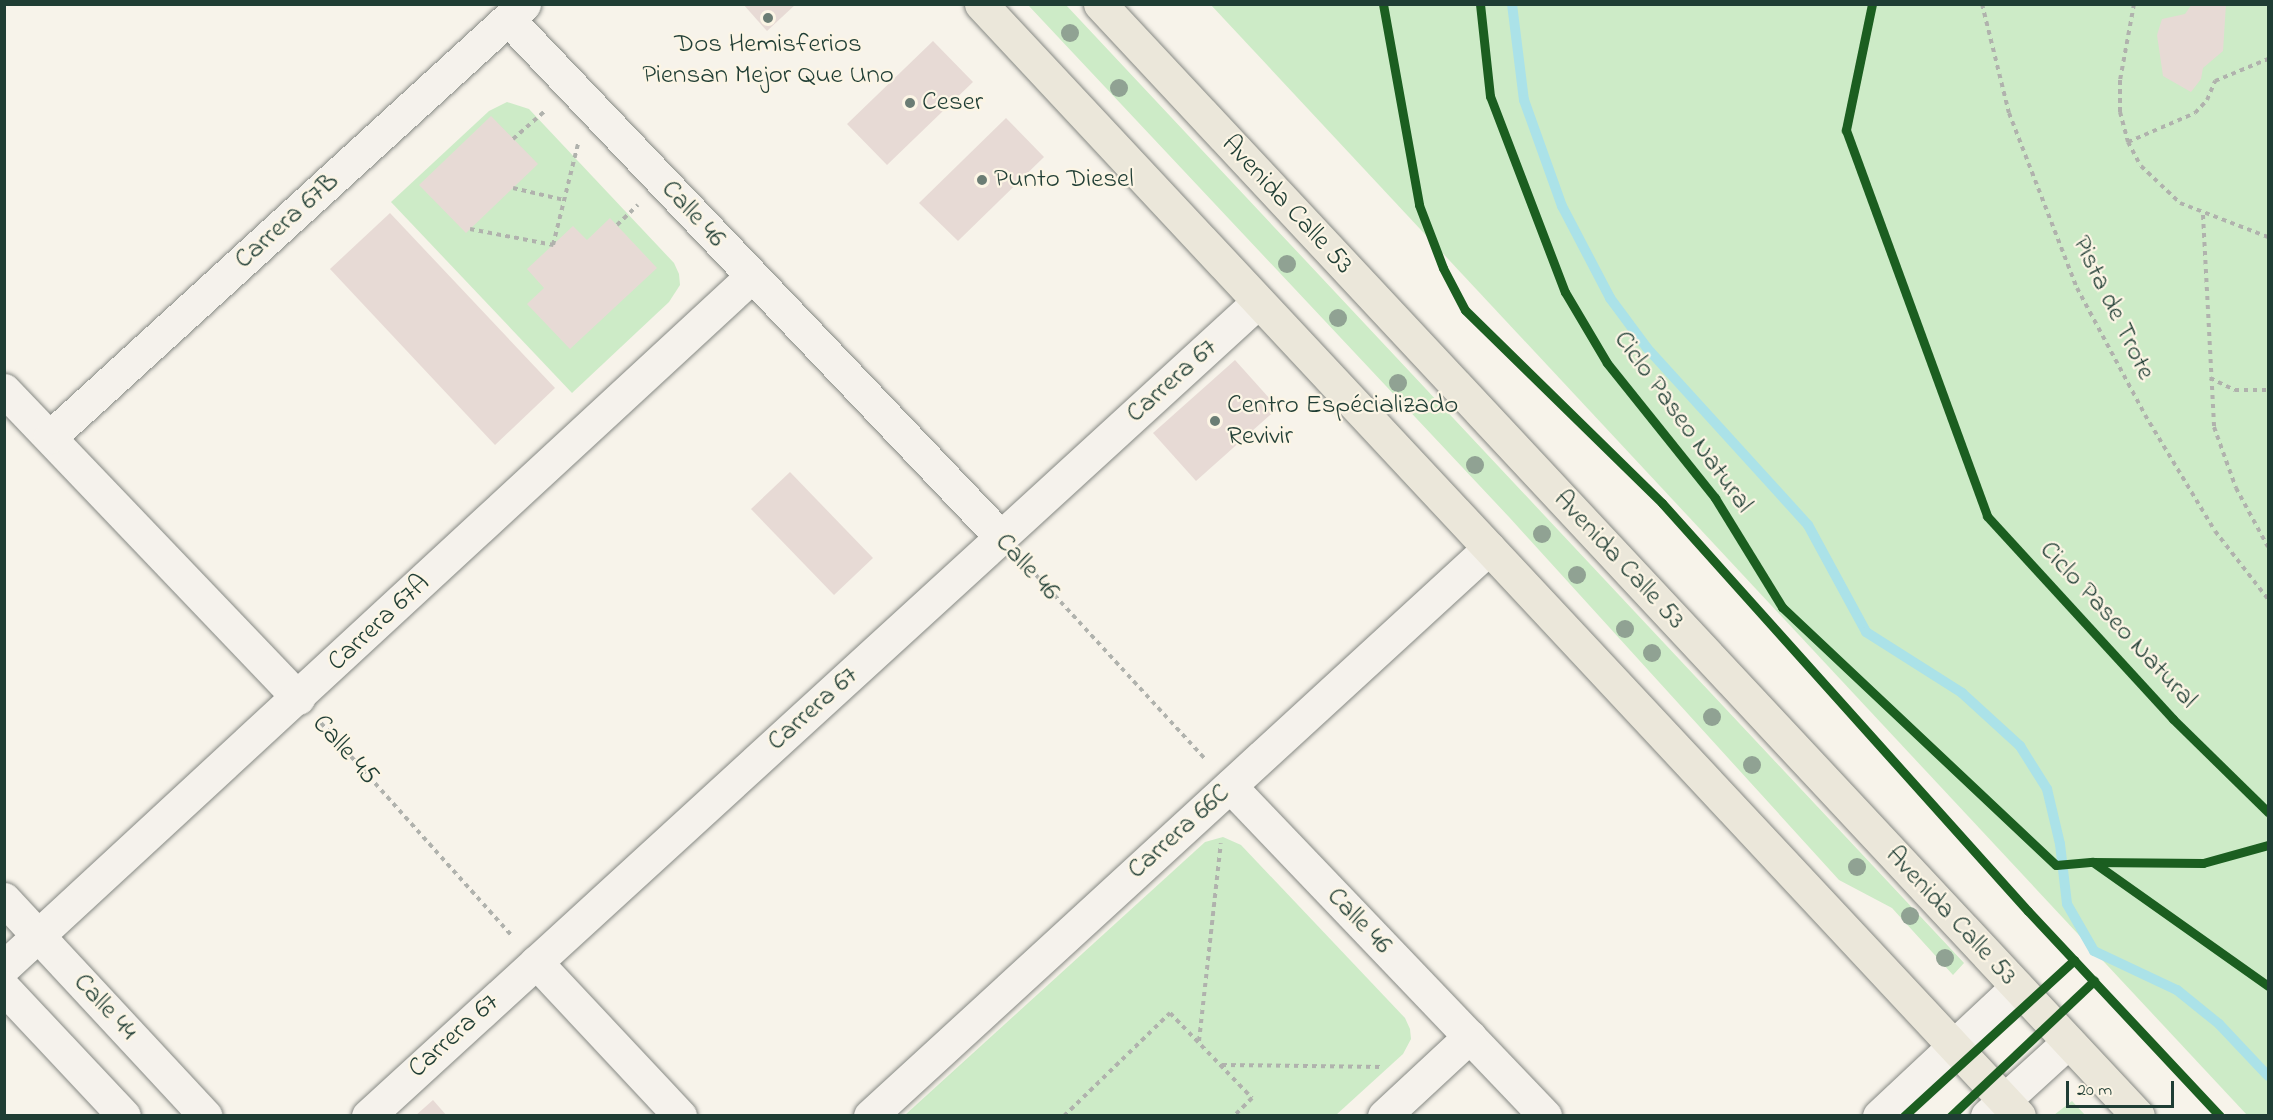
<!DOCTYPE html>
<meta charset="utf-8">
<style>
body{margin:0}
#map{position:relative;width:2273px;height:1120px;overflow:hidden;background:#f7f3ea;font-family:"Indie Flower",sans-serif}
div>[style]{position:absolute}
.green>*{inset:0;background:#cdebc7}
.stream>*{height:10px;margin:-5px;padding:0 5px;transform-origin:5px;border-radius:5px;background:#abe2e8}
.building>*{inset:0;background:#e7dad5}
.path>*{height:4px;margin-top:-2px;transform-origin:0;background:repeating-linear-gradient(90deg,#b0b2ad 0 4.5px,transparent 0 9px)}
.roads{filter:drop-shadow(0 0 2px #868984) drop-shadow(0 0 2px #868984)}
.minor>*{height:33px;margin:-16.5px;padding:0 16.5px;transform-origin:16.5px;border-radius:16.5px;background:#f5f2ec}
.major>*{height:33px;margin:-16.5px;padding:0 16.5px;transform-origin:16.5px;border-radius:16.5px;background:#ebe7da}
.cycleway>*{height:9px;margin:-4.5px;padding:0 4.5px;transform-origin:4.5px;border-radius:4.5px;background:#1b5e20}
.trees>*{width:18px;height:18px;margin:-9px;border-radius:50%;background:#90a293}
.dots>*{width:16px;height:16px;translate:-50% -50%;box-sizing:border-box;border:3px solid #fcf5e5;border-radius:50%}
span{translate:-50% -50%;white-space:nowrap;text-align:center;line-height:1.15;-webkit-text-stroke:4.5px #fcf5e5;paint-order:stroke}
.poi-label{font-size:27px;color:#1f3d34}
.left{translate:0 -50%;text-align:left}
.street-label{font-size:27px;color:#1f3d34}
.frame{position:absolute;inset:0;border:6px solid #1f3d34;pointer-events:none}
.scale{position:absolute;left:2066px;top:1081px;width:108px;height:27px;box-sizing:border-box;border:3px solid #1f3d34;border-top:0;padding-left:8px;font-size:18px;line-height:21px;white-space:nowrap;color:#1f3d34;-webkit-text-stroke:4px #fcf5e5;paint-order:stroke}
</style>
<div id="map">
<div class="green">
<i style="clip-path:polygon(1028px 5px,1066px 5px,1964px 963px,1953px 975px,1892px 908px,1839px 880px,1509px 517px)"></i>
<i style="clip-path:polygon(1211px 5px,2268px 5px,2268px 1115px,2247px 1115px)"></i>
<i style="clip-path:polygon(507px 102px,529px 109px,674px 263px,679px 274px,680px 285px,669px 302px,572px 393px,391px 202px,489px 111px)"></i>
<i style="clip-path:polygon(1223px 837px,1241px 845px,1405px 1018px,1410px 1029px,1411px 1039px,1403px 1054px,1336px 1115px,905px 1115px,1205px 842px)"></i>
<i style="clip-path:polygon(2072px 1101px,2085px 1115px,2053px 1115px,2054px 1115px)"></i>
</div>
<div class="stream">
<i style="left:1512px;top:4px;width:97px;rotate:82.9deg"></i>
<i style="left:1524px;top:100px;width:113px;rotate:70.3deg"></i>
<i style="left:1562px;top:206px;width:104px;rotate:62.4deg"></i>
<i style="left:1610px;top:298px;width:62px;rotate:53.5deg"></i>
<i style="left:1647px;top:348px;width:239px;rotate:47.7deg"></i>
<i style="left:1808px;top:525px;width:122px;rotate:61.5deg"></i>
<i style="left:1866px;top:632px;width:114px;rotate:32.4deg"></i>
<i style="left:1962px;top:693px;width:79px;rotate:42.4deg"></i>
<i style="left:2020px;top:746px;width:51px;rotate:57.9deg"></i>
<i style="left:2047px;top:789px;width:57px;rotate:76.7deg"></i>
<i style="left:2060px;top:844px;width:60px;rotate:83.3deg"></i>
<i style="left:2067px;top:904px;width:54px;rotate:60.1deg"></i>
<i style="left:2094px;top:951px;width:92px;rotate:25.2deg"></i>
<i style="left:2177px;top:990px;width:54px;rotate:39deg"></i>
<i style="left:2219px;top:1024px;width:71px;rotate:46.7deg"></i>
</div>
<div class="building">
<i style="clip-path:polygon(743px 4px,796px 4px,767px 31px)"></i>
<i style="clip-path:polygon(2192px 4px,2226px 4px,2223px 51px,2203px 68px,2201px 79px,2191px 92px,2163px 76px,2157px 35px,2162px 19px,2185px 14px)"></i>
<i style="clip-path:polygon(933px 41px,973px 82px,887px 165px,847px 124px)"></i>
<i style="clip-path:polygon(491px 116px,538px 164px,466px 233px,419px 185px)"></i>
<i style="clip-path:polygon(1006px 118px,1044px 157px,958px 241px,919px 203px)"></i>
<i style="clip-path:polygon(390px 213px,555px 388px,495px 445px,330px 269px)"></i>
<i style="clip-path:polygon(610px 218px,657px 268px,570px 349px,527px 304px,544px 288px,527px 269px,573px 226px,587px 240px)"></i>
<i style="clip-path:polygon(1235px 360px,1278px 408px,1196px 481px,1153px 433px)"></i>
<i style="clip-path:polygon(790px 472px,873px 558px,834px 595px,751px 509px)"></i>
<i style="clip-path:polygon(433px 1100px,447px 1116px,415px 1116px)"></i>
</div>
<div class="path">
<i style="left:1982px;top:4px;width:112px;rotate:76.1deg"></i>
<i style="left:2009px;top:113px;width:188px;rotate:68.8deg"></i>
<i style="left:2077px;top:288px;width:144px;rotate:61.8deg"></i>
<i style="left:2145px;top:415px;width:135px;rotate:58.9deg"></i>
<i style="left:2215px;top:531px;width:86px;rotate:52.1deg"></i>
<i style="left:2134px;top:4px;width:77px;rotate:100.4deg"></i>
<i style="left:2120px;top:80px;width:32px;rotate:90deg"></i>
<i style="left:2120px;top:112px;width:31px;rotate:75deg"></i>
<i style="left:2128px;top:142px;width:27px;rotate:62deg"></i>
<i style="left:2141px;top:166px;width:54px;rotate:43.5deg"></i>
<i style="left:2180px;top:203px;width:94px;rotate:21.1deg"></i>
<i style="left:513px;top:139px;width:44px;rotate:-41.3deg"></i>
<i style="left:2128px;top:142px;width:73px;rotate:-23.4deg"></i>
<i style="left:2195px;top:113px;width:18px;rotate:-47deg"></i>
<i style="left:2207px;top:100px;width:21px;rotate:-67deg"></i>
<i style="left:2215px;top:81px;width:57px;rotate:-22.5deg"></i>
<i style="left:513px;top:188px;width:52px;rotate:13.2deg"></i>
<i style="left:2203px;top:215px;width:212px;rotate:87deg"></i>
<i style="left:2214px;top:427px;width:65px;rotate:70.2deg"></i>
<i style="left:2236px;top:488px;width:67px;rotate:61.5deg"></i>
<i style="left:617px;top:225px;width:29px;rotate:-44deg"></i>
<i style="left:470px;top:229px;width:85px;rotate:10.9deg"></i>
<i style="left:553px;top:245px;width:104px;rotate:-76.1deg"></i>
<i style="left:2210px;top:378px;width:28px;rotate:26deg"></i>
<i style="left:2235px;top:390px;width:33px"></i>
<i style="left:1024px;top:562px;width:269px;rotate:47.4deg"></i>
<i style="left:321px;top:723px;width:286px;rotate:48.1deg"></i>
<i style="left:1199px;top:1041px;width:199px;rotate:-83.7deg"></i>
<i style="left:1222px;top:1065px;width:161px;rotate:0.7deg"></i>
<i style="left:1064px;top:1116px;width:148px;rotate:-44.2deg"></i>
<i style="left:1170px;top:1013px;width:118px;rotate:46deg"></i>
<i style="left:1252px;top:1098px;width:25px;rotate:135deg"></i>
</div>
<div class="roads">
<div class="minor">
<i style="left:508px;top:19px;width:715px;rotate:46.42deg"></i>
<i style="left:4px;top:390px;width:426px;rotate:46.3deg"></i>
<i style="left:50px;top:437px;width:642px;rotate:-42.41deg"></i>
<i style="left:1230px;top:786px;width:456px;rotate:46.3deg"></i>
<i style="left:4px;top:899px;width:296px;rotate:47.1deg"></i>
<i style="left:536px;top:962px;width:211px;rotate:46.9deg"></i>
<i style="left:4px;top:967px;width:1018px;rotate:-42.73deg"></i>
<i style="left:4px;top:988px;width:175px;rotate:46.8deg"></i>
<i style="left:368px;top:1116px;width:1206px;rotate:-42.45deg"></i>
<i style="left:870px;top:1116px;width:840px;rotate:-42.54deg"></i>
<i style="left:1384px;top:1116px;width:117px;rotate:-42.9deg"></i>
<i style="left:1879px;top:1116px;width:189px;rotate:-43.1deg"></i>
<i style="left:1987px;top:1116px;width:110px;rotate:-42.4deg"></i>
</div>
<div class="major">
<i style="left:981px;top:4px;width:1521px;rotate:46.97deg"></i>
<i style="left:1100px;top:4px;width:1521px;rotate:46.97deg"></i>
</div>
</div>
<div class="cycleway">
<i style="left:1383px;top:4px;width:204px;rotate:79.8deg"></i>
<i style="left:1419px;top:205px;width:67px;rotate:69.1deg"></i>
<i style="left:1443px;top:268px;width:47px;rotate:62.4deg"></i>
<i style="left:1465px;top:310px;width:276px;rotate:44.4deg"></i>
<i style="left:1662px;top:503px;width:548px;rotate:48.11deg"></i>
<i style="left:2028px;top:911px;width:281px;rotate:46.9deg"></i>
<i style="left:1480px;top:4px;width:93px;rotate:83.8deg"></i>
<i style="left:1490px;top:96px;width:210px;rotate:69.1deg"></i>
<i style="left:1565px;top:292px;width:82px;rotate:59.4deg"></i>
<i style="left:1607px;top:363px;width:173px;rotate:51.3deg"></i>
<i style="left:1715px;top:498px;width:128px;rotate:58.4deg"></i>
<i style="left:1782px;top:607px;width:376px;rotate:43.3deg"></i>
<i style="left:2056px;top:865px;width:37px;rotate:-5deg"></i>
<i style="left:2093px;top:862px;width:110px;rotate:0.5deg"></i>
<i style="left:2203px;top:863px;width:67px;rotate:-15.5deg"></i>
<i style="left:1872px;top:4px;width:129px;rotate:101.7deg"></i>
<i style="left:1846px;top:130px;width:411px;rotate:69.9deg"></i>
<i style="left:1987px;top:516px;width:275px;rotate:47.5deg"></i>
<i style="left:2173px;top:719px;width:133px;rotate:44.4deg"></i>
<i style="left:2093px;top:862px;width:214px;rotate:35.3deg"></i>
<i style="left:1904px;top:1116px;width:231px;rotate:-42.5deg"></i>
<i style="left:1951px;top:1116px;width:197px;rotate:-43.4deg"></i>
</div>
<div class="trees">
<i style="left:1070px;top:33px"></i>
<i style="left:1119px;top:88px"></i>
<i style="left:1287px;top:264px"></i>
<i style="left:1338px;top:318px"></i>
<i style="left:1398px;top:383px"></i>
<i style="left:1475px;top:465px"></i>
<i style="left:1542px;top:534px"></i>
<i style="left:1577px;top:575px"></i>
<i style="left:1625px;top:629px"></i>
<i style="left:1652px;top:653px"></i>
<i style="left:1712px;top:717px"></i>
<i style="left:1752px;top:765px"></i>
<i style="left:1857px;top:867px"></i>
<i style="left:1910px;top:916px"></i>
<i style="left:1945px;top:958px"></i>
</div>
<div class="dots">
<i style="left:768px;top:18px;background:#6b7d74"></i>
<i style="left:910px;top:103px;background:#6b7d74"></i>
<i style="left:982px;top:180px;background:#6b7d74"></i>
<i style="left:1215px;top:421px;background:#6b7d74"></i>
</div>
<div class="poi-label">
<span style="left:768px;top:60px">Dos Hemisferios<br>Piensan Mejor Que Uno</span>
<span class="left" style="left:922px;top:103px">Ceser</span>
<span class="left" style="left:994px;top:180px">Punto Diesel</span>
<span class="left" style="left:1227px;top:421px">Centro Espécializado<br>Revivir</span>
</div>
<div class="street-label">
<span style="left:1287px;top:205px;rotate:47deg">Avenida Calle 53</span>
<span style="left:693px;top:214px;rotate:47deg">Calle 46</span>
<span style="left:287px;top:221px;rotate:-42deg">Carrera 67B</span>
<span style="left:2113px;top:308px;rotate:64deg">Pista de Trote</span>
<span style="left:1172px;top:381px;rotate:-42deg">Carrera 67</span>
<span style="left:1683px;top:422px;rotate:54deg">Ciclo Paseo Natural</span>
<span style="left:1619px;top:560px;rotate:47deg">Avenida Calle 53</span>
<span style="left:1027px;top:567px;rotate:47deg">Calle 46</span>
<span style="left:379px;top:623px;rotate:-43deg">Carrera 67A</span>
<span style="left:2118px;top:625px;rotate:47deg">Ciclo Paseo Natural</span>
<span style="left:813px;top:709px;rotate:-42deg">Carrera 67</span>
<span style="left:345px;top:750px;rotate:48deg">Calle 45</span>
<span style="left:1179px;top:832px;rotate:-42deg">Carrera 66C</span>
<span style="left:1951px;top:916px;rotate:47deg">Avenida Calle 53</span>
<span style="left:1359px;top:921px;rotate:46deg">Calle 46</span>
<span style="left:105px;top:1007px;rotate:47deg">Calle 44</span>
<span style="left:454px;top:1036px;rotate:-42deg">Carrera 67</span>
</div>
<div class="frame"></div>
<div class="scale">20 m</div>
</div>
